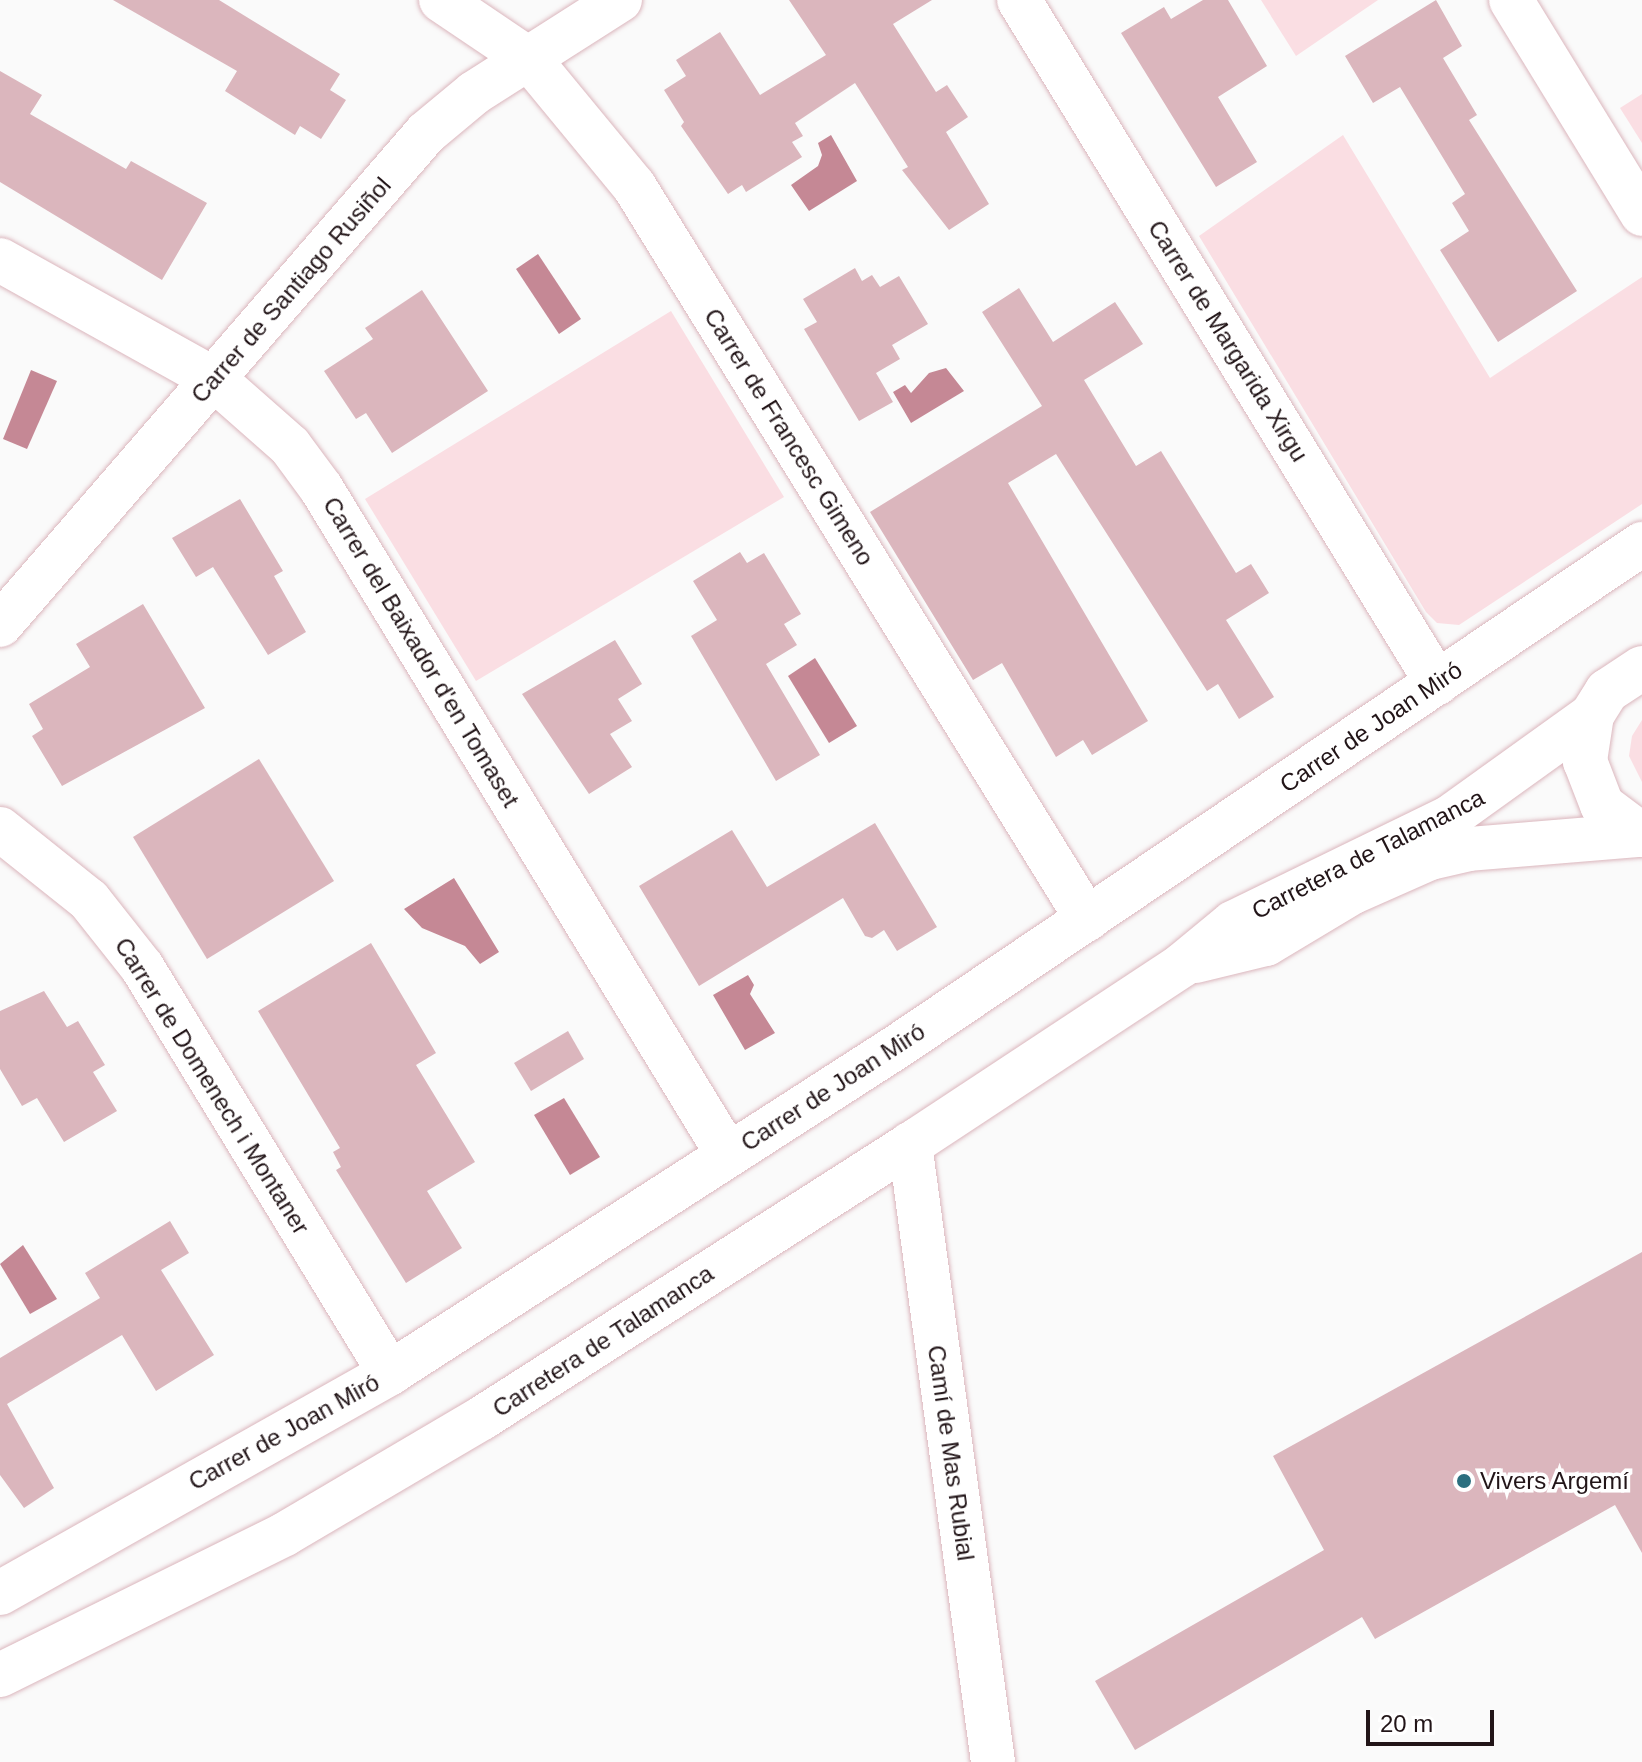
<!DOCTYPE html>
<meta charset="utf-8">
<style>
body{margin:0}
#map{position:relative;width:1642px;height:1762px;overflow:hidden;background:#fafafa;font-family:Arial,sans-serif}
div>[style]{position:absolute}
.green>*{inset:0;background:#fadee3}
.water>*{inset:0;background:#c58895}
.building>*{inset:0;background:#dbb6bd}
.roads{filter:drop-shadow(0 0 2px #dbb6bd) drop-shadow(0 0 2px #dbb6bd)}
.minor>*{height:44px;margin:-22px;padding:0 22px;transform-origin:22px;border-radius:22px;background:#fff}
.dots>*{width:22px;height:22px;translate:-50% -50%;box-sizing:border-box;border:4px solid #fff;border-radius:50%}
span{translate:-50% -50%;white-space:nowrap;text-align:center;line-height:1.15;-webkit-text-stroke:7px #fff;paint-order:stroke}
.street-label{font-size:24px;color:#221518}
.poi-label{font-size:24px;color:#221518}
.left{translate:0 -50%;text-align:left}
.scale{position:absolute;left:1366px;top:1710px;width:128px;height:36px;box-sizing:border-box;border:4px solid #221518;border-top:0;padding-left:10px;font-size:24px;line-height:28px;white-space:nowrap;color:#221518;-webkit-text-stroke:6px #fff;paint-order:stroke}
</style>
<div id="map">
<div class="green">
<i style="clip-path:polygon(1261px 0,1378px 0,1296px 56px)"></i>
<i style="clip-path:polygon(1642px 94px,1642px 143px,1620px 108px)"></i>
<i style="clip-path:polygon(1343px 135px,1490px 378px,1642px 277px,1642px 504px,1459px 625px,1437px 623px,1426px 612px,1199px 236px)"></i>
<i style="clip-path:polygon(671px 311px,784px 497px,476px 681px,365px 499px)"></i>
<i style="clip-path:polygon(1642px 720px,1642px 782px,1629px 756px,1632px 736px)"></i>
</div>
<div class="water">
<i style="clip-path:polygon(831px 135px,857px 181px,809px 211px,791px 185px,818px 166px,822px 155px,818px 143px)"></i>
<i style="clip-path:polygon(538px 254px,581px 319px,559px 334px,516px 269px)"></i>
<i style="clip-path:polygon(946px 368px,964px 391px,911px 423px,893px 392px,905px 385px,911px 393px,929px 373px)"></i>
<i style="clip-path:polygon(31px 370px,57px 381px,27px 449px,3px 439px)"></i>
<i style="clip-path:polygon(815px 658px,857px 726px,829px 743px,788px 676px)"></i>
<i style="clip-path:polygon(454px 878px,499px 952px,480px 964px,465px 946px,422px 928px,404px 909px)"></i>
<i style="clip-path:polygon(748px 975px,754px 985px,750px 994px,775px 1033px,745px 1050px,713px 995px)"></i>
<i style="clip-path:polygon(564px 1098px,600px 1157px,570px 1175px,534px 1115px)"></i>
<i style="clip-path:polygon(23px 1245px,57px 1299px,30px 1314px,0 1264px)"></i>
</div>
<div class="building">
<i style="clip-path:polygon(113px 0,219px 0,340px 74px,330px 90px,346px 100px,321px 139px,300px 126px,295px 135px,225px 91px,237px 71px)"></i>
<i style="clip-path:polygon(789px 0,932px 0,893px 24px,936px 92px,947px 85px,968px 117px,946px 132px,989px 204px,949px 230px,902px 170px,908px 167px,855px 83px,795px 123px,803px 136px,792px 142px,802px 157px,746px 192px,742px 185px,728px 194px,681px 126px,684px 122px,664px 90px,686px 76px,676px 60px,720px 32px,760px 95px,826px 55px)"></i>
<i style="clip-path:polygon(1203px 0,1228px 0,1267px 66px,1218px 97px,1257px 162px,1216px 187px,1121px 33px,1164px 7px,1171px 19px)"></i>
<i style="clip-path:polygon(1436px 0,1462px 46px,1443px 58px,1477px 115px,1469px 120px,1577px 291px,1498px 342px,1440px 250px,1469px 231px,1452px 203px,1465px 194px,1400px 87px,1373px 103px,1345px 56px)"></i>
<i style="clip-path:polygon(0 71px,42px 95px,30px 114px,126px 169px,131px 161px,207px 203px,162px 280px,0 182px)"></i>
<i style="clip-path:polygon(855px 268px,862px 281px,872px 275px,880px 287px,899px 276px,928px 324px,892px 345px,900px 359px,876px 373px,893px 402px,859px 421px,804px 329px,817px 322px,803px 299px)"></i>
<i style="clip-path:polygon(1019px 288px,1053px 342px,1115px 302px,1143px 344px,1084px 380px,1136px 466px,1161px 451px,1236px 573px,1251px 564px,1269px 593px,1226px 620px,1274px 697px,1239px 719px,1218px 684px,1207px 691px,1056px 454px,1008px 483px,1148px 721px,1092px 755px,1083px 740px,1056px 757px,1002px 663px,973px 680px,870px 512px,1042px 406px,982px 312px)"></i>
<i style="clip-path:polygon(422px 290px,488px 391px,392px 453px,366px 413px,356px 419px,324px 371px,373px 339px,365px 328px)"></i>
<i style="clip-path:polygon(240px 499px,283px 571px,274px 576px,306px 632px,268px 655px,213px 567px,196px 577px,172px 538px)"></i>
<i style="clip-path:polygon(740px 552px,747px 563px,764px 553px,801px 614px,784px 624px,797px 645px,766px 664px,820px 755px,776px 781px,691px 636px,717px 620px,693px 581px)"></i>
<i style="clip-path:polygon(143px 604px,205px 708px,62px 786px,32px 736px,43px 729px,29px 704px,90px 667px,76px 644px)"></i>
<i style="clip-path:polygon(615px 640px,642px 684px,618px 699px,632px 721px,610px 734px,632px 767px,589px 794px,522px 694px)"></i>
<i style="clip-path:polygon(259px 759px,334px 881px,207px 959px,133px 837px)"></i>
<i style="clip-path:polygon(875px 823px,937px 927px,897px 951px,884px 930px,872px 938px,865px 936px,843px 898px,699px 986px,639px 886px,732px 830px,767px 887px)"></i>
<i style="clip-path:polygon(371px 943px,436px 1053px,416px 1065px,475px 1162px,427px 1191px,462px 1248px,406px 1283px,336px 1170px,341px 1167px,333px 1152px,340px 1148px,258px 1011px)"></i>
<i style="clip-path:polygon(44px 991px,67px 1027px,78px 1021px,105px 1065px,93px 1072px,117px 1111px,64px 1142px,37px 1098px,22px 1106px,0 1069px,0 1011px)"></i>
<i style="clip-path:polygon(568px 1031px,584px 1059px,531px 1091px,514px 1063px)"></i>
<i style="clip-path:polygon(170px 1221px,189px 1253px,161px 1270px,214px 1355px,156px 1391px,122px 1335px,7px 1404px,54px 1488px,24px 1508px,0 1475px,0 1358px,100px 1298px,85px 1273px)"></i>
<i style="clip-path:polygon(1642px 1252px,1642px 1553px,1615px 1505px,1375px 1639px,1362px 1617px,1135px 1750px,1095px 1681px,1324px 1550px,1273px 1456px)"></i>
</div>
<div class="roads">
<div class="minor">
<i style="left:441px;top:0;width:107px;rotate:34deg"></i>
<i style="left:530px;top:60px;width:163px;rotate:50.5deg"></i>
<i style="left:634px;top:186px;width:862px;rotate:58.28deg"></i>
<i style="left:1019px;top:0;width:801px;rotate:58.53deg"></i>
<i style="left:1511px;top:0;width:251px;rotate:58.5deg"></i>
<i style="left:0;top:260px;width:245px;rotate:29.1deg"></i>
<i style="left:214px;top:379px;width:101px;rotate:41.4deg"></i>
<i style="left:290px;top:446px;width:52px;rotate:53.6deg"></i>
<i style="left:321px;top:488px;width:781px;rotate:58.61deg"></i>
<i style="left:0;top:625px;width:651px;rotate:-49.11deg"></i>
<i style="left:426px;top:133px;width:62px;rotate:-39.8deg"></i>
<i style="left:474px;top:93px;width:173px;rotate:-32.5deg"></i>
<i style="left:1642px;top:668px;width:42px;rotate:146.7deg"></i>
<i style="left:1607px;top:691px;width:28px;rotate:122deg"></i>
<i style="left:1592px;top:715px;width:47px;rotate:98.7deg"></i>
<i style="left:1585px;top:761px;width:47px;rotate:68.9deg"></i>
<i style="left:1602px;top:805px;width:50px;rotate:36.9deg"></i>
<i style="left:0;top:829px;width:114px;rotate:38.6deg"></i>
<i style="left:89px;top:900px;width:85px;rotate:51.7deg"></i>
<i style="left:142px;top:967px;width:476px;rotate:58.6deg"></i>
<i style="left:1196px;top:961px;width:72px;rotate:-13.7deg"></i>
<i style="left:1266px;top:944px;width:101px;rotate:-30.9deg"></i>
<i style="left:1353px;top:892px;width:84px;rotate:-23.8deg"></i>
<i style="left:1430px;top:858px;width:39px;rotate:-13deg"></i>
<i style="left:1468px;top:849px;width:172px;rotate:-4.7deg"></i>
<i style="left:910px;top:1144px;width:624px;rotate:82.35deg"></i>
<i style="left:0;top:1593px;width:448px;rotate:-29.4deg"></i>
<i style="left:390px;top:1373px;width:604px;rotate:-32.77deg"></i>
<i style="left:898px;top:1046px;width:898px;rotate:-34.01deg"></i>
<i style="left:0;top:1675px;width:318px;rotate:-26.3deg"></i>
<i style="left:285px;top:1534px;width:229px;rotate:-30.5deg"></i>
<i style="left:482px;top:1418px;width:516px;rotate:-32.58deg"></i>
<i style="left:917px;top:1140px;width:318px;rotate:-33.4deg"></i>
<i style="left:1182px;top:965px;width:66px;rotate:-39.5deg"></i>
<i style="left:1233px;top:923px;width:242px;rotate:-26deg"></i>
<i style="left:1450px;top:817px;width:175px;rotate:-35.7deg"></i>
</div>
</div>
<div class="dots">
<i style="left:1464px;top:1481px;background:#2b6f7f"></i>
</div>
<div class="street-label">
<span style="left:291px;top:290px;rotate:-49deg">Carrer de Santiago Rusiñol</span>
<span style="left:1228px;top:341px;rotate:58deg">Carrer de Margarida Xirgu</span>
<span style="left:789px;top:437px;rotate:58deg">Carrer de Francesc Gimeno</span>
<span style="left:421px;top:652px;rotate:59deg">Carrer del Baixador d'en Tomaset</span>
<span style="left:1371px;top:727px;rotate:-34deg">Carrer de Joan Miró</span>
<span style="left:1368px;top:854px;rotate:-27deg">Carretera de Talamanca</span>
<span style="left:212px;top:1086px;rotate:58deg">Carrer de Domenech i Montaner</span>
<span style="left:833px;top:1087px;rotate:-33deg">Carrer de Joan Miró</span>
<span style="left:603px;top:1341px;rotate:-33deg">Carretera de Talamanca</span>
<span style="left:284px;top:1432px;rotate:-29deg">Carrer de Joan Miró</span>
<span style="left:951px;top:1453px;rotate:82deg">Camí de Mas Rubial</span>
</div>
<div class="poi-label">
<span class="left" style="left:1480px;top:1481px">Vivers Argemí</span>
</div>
<div class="scale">20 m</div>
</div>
